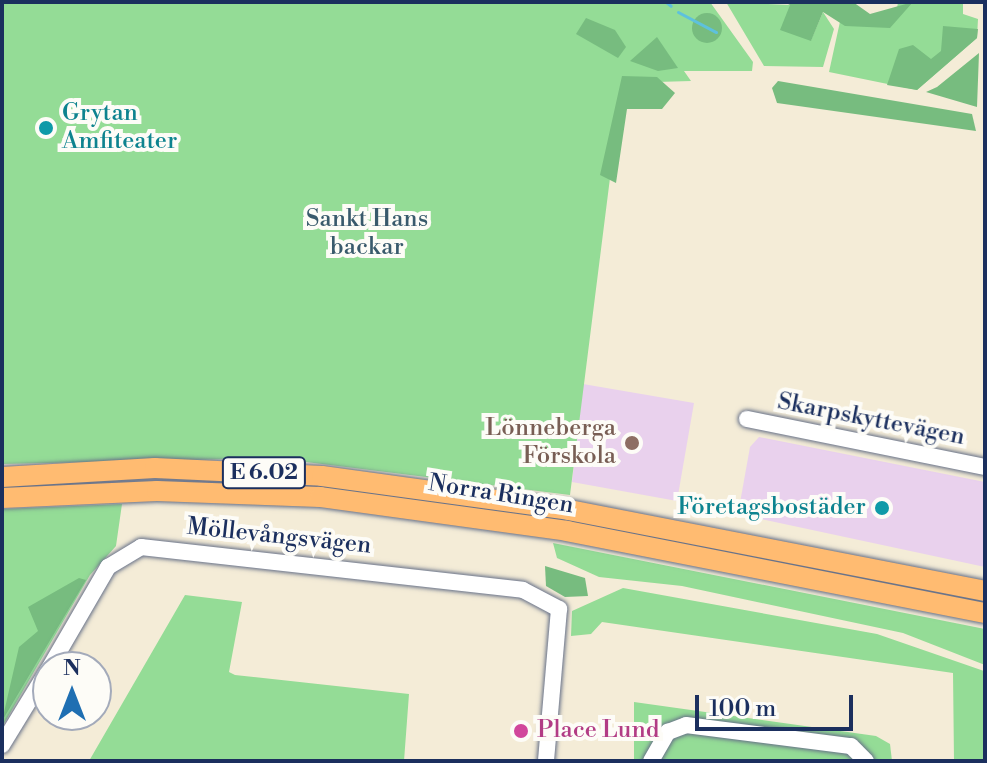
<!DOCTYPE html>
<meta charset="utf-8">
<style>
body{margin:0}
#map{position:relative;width:987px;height:763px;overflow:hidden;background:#f4ecd7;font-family:"Libre Bodoni",serif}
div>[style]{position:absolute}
.built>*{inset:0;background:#e9d1ed}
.green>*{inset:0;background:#94dc96}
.forest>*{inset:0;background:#77bc7f}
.round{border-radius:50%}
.stream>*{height:3px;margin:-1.5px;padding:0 1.5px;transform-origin:1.5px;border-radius:1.5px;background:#5ec1dd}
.roads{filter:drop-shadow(0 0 2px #677188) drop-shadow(0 0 2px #677188)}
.minor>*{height:16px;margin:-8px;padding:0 8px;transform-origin:8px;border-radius:8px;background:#fff}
.major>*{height:20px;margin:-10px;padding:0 10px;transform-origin:10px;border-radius:10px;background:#ffbb71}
.dots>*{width:22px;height:22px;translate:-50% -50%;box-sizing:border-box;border:4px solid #fdfcf7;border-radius:50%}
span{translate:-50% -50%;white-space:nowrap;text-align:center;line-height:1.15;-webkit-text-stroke:8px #fdfcf7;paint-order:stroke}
.shield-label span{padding:2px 6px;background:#fdfcf7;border:2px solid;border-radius:6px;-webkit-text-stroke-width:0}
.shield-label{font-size:22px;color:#1b2f5e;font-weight:700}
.culture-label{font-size:24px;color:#0d838f}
.left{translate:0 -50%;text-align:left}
.right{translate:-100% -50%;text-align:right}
.park-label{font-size:24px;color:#395a6c}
.street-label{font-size:24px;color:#1b2f5e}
.education-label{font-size:24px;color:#785e54}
.hotel-label{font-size:24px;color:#b23c85}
.frame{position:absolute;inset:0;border:4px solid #1b2f5e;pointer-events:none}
.north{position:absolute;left:32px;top:651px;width:80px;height:80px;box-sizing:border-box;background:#fdfcf7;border:2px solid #a3aaba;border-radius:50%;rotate:0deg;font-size:22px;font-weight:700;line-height:32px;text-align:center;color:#1b2f5e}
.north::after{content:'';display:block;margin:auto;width:28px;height:36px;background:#1f6fb2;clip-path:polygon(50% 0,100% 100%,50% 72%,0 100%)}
.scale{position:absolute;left:695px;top:695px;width:158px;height:36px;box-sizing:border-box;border:4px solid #1b2f5e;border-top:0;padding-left:10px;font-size:24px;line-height:28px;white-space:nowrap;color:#1b2f5e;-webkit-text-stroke:6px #fdfcf7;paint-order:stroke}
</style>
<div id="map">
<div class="built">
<i style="clip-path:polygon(583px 384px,694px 403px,677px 501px,572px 482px)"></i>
<i style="clip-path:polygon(759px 437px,985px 482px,985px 567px,738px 514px,750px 447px)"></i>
</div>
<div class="green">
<i style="clip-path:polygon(2px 2px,710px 2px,753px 62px,752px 71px,684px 71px,691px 81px,622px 83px,570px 495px,274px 458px,2px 464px)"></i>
<i style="clip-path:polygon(726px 2px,791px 5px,811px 40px,823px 12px,834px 29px,823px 67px,764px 66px)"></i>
<i style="clip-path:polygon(898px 2px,963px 2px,963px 14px,978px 19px,977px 38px,917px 90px,829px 72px,841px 17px,896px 15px)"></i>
<i style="clip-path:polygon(122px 504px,116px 546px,90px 575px,2px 727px,2px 509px)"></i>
<i style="clip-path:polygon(553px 543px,985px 629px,985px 665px,903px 633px,682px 586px,599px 577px,557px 558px)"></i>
<i style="clip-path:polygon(623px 588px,877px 634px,984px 671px,985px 761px,954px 761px,953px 673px,602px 622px,591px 634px,571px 636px,572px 611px)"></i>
<i style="clip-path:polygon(185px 595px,242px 602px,229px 672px,235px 675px,409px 694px,404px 761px,89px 761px)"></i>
<i style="clip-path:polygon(634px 702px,876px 736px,890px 744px,892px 761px,634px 761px)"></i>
</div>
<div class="forest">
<i style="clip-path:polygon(784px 2px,853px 2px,870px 14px,913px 2px,890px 28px,845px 26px,823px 12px,811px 41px,780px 30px,790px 5px)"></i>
<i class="round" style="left:692px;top:13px;width:30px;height:30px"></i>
<i style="clip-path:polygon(586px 18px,615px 30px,626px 47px,618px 58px,576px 34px)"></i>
<i style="clip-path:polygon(943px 26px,978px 29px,977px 38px,917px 90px,887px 85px,899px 49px,913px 45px,931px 59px,941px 51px)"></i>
<i style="clip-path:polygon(657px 37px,678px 68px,658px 71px,630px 61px)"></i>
<i style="clip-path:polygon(979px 53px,977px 107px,926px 92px,937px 87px)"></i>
<i style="clip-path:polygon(622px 76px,657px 77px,675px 93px,662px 109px,627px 109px,616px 183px,600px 175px)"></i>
<i style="clip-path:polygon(778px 81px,972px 114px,976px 131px,777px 103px,772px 88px)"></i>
<i style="clip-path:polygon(545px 566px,585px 578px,588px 596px,565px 597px,546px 586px)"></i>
<i style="clip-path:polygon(79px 578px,86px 580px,2px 721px,19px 647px,38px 631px,28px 607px)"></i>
</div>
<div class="stream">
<i style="left:632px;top:2px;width:24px"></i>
<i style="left:666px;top:2px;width:6px;rotate:39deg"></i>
<i style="left:678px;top:12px;width:43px;rotate:27.8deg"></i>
</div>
<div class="roads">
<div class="minor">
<i style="left:747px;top:419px;width:243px;rotate:11.4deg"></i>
<i style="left:50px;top:667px;width:116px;rotate:-59.9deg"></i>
<i style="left:108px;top:567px;width:39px;rotate:-31deg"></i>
<i style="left:141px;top:547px;width:384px;rotate:6.4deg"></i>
<i style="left:523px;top:590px;width:41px;rotate:27.8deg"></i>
<i style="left:559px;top:609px;width:153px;rotate:94.9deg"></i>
<i style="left:2px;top:745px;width:88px;rotate:-58.5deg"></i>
<i style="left:651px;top:761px;width:34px;rotate:-60deg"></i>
<i style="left:668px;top:732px;width:19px;rotate:-21deg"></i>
<i style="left:686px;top:725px;width:166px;rotate:7.3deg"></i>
<i style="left:851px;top:746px;width:21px;rotate:45deg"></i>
</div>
<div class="major">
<i style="left:2px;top:477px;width:153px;rotate:-3.4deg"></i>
<i style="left:155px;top:468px;width:167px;rotate:2.7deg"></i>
<i style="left:322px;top:476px;width:249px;rotate:7.8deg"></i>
<i style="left:569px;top:510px;width:424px;rotate:11deg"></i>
<i style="left:2px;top:498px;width:155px;rotate:-2.6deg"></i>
<i style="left:157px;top:491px;width:163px;rotate:2.1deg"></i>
<i style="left:320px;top:497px;width:249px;rotate:7.8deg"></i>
<i style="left:567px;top:531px;width:426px;rotate:11.1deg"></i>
</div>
</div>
<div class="dots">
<i style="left:46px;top:128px;background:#0f9aa8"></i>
<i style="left:632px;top:443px;background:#8d6e63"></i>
<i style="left:882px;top:508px;background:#0f9aa8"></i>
<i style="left:521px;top:731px;background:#d1479c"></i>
</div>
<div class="shield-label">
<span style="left:264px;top:473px">E 6.02</span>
</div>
<div class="culture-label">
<span class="left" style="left:62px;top:128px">Grytan<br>Amfiteater</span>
<span class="right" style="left:866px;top:508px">Företagsbostäder</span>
</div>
<div class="park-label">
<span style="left:367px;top:234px">Sankt Hans<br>backar</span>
</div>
<div class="street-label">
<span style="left:871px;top:420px;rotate:11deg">Skarpskyttevägen</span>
<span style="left:501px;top:495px;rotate:9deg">Norra Ringen</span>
<span style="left:279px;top:537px;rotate:6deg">Möllevångsvägen</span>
</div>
<div class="education-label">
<span class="right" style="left:616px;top:443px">Lönneberga<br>Förskola</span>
</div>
<div class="hotel-label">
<span class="left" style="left:537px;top:731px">Place Lund</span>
</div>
<div class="frame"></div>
<div class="north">N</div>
<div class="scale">100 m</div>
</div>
